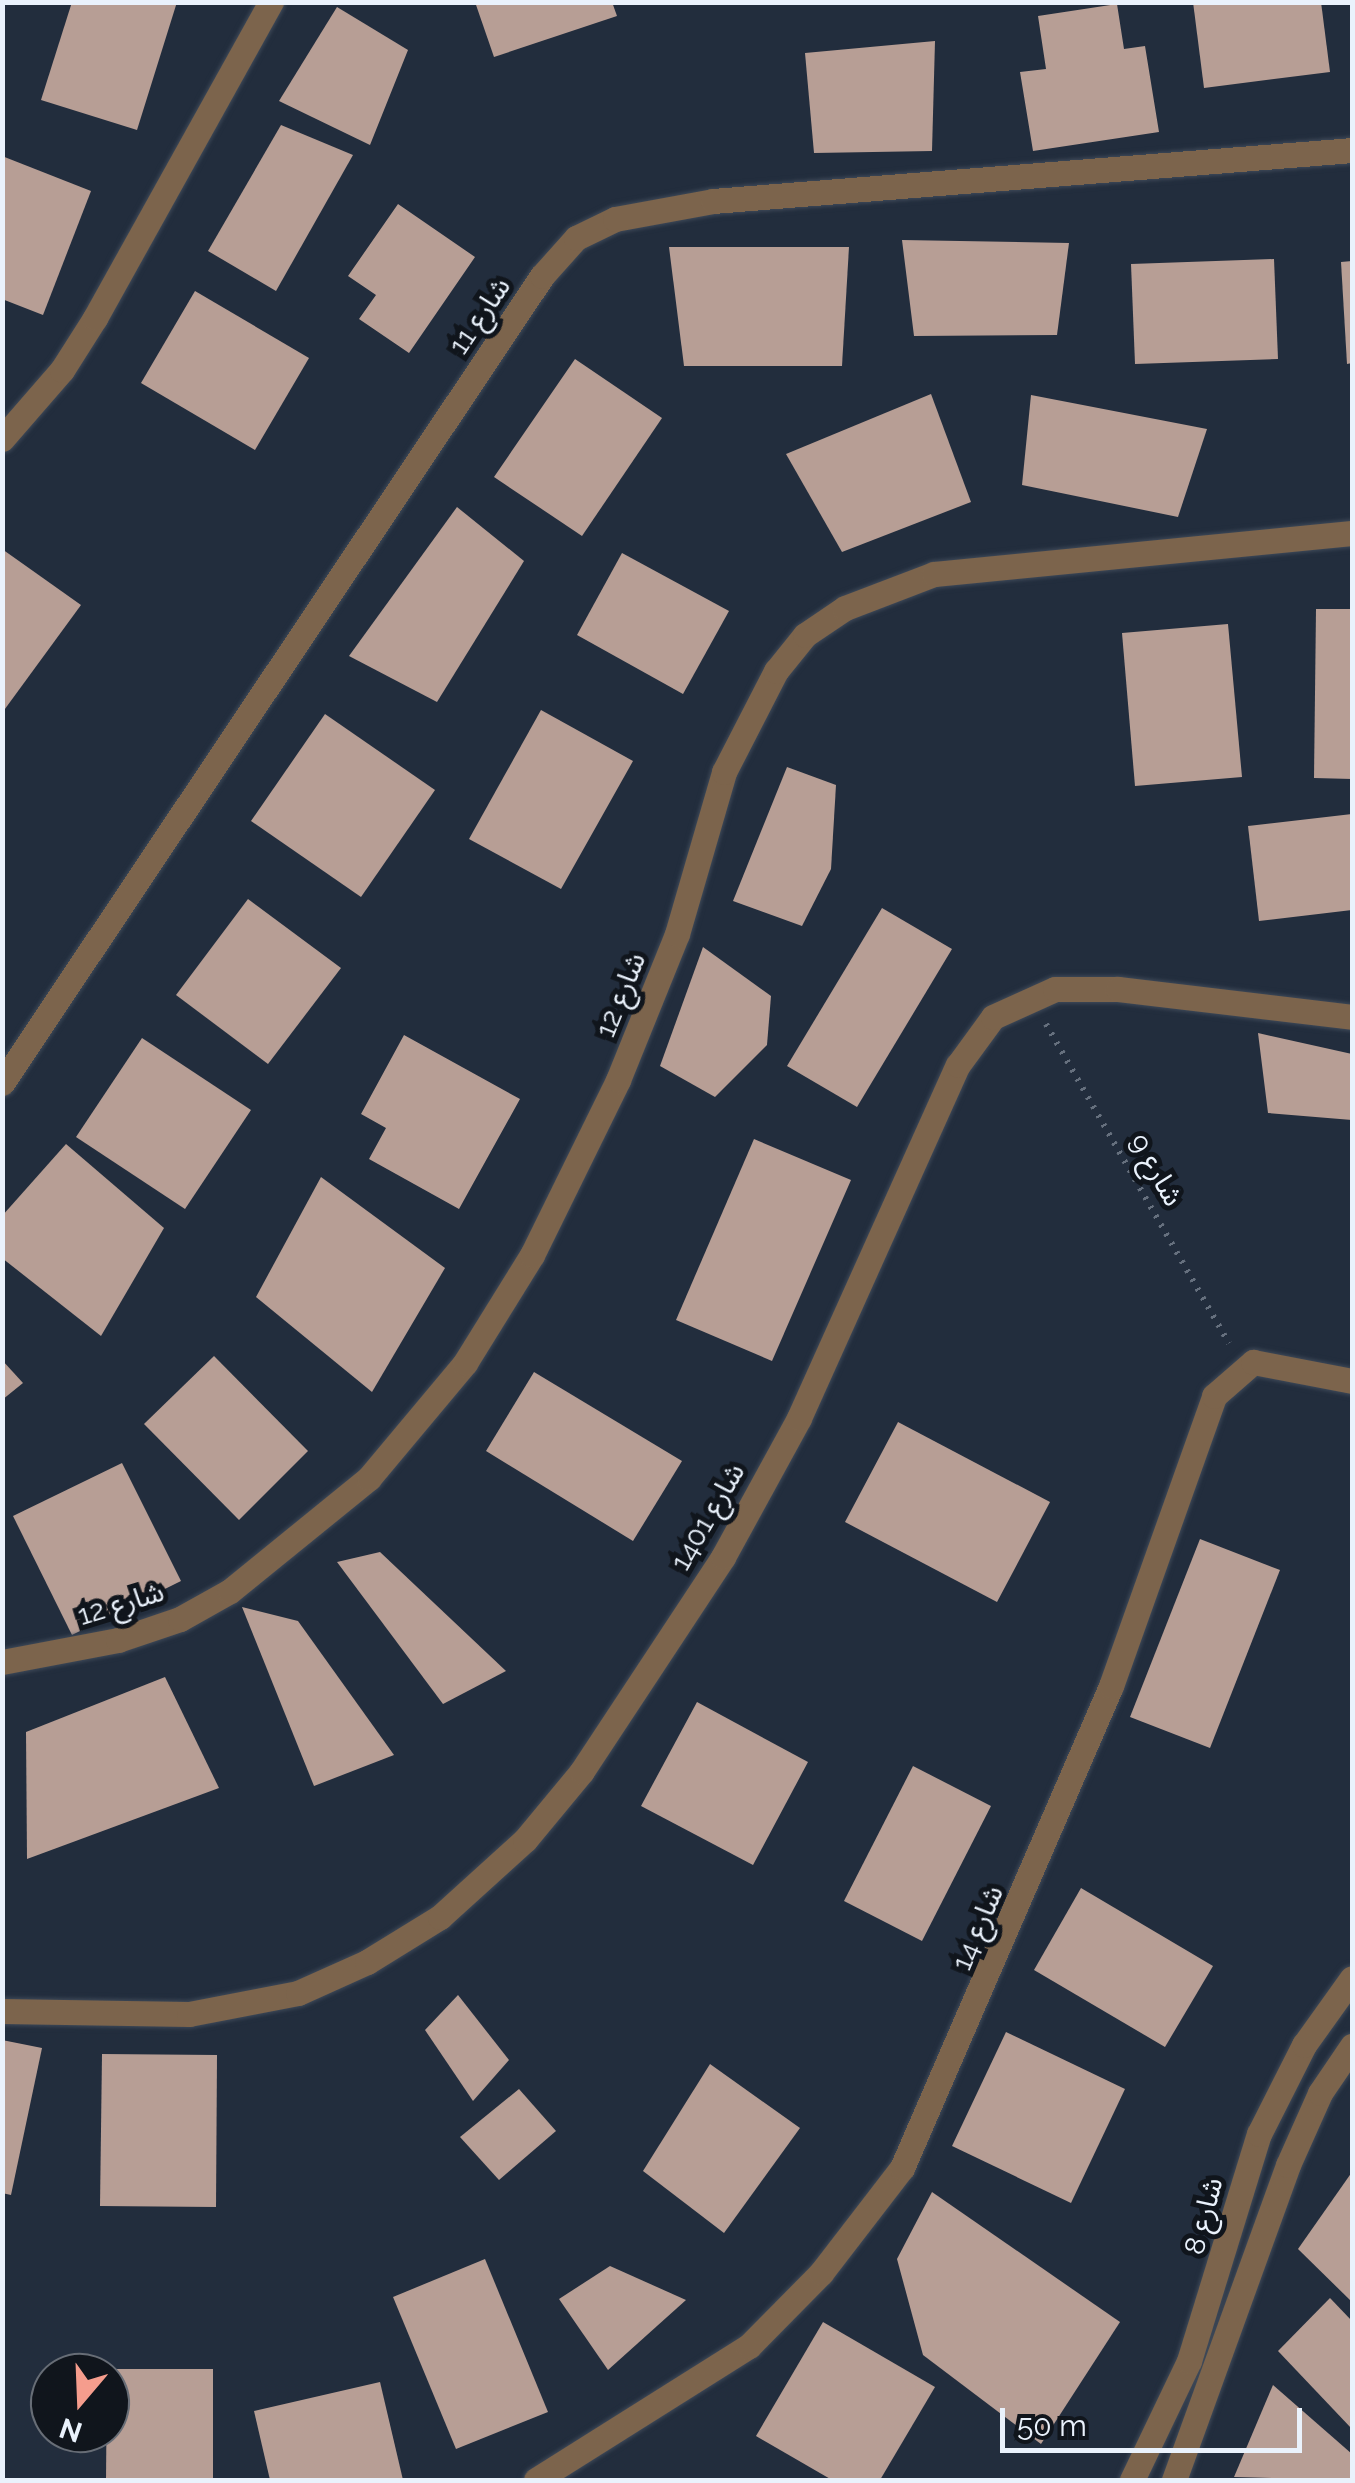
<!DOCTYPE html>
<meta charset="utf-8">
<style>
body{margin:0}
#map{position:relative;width:1355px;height:2483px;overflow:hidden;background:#222d3d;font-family:Raleway,"Noto Sans Arabic",sans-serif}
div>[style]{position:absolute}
.building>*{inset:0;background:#b79e95}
.path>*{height:6px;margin-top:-3px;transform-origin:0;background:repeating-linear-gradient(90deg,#66707e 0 2.5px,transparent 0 10.5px)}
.roads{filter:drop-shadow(0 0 2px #3e4958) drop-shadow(0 0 2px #3e4958)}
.minor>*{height:25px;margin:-12.5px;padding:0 12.5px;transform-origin:12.5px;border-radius:12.5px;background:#7c644c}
span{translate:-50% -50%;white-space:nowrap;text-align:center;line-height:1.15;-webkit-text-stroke:10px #10151c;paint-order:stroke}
.street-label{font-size:28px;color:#eaf2fc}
.frame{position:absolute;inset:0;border:5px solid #eaf2fc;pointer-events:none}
.north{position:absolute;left:30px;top:2353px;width:100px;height:100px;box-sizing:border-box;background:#10151c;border:2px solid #676d76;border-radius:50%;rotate:199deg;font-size:28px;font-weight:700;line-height:40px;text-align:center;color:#eaf2fc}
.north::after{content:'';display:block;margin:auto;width:35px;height:45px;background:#f59d8d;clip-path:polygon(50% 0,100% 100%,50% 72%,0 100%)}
.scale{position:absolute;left:1000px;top:2408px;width:302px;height:45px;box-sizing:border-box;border:5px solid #eaf2fc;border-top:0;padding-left:12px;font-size:30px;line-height:35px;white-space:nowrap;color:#eaf2fc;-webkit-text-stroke:8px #10151c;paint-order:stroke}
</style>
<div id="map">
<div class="building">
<i style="clip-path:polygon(72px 2px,177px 2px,137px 130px,41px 100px)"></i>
<i style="clip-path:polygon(475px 2px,612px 2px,617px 16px,494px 57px)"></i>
<i style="clip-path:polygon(1193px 2px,1321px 2px,1330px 72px,1204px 88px)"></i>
<i style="clip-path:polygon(1117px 4px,1124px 49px,1145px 46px,1159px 132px,1033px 151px,1020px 72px,1046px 69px,1038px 16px)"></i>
<i style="clip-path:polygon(337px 7px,408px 50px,370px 145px,279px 101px)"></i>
<i style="clip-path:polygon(935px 41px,932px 151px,814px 153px,805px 53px)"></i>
<i style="clip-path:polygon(281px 125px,353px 155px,276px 291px,208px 251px)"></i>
<i style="clip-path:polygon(2px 156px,91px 191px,43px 315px,2px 299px)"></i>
<i style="clip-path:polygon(398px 204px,475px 257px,409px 353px,359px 319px,376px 295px,348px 276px)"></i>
<i style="clip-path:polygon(902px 240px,1069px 243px,1057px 335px,914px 336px)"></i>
<i style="clip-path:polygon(669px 247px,849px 247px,842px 366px,684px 366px)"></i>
<i style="clip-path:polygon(1274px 259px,1278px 359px,1135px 364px,1131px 264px)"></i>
<i style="clip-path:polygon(1352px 261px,1352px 363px,1347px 364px,1341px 262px)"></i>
<i style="clip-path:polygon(195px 291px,309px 358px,255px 450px,141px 383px)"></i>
<i style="clip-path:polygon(575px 359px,662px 418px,582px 536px,494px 477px)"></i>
<i style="clip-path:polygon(931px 394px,971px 502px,842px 552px,786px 454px)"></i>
<i style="clip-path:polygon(1031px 395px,1207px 429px,1178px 517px,1022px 485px)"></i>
<i style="clip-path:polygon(457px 507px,524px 561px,437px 702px,349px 656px)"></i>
<i style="clip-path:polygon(2px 549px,81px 605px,2px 713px)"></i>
<i style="clip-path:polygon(622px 553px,729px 611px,683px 694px,577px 635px)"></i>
<i style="clip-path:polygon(1316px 609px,1352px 609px,1352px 779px,1314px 778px)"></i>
<i style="clip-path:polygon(1228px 624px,1242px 777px,1135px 786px,1122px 633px)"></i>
<i style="clip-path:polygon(541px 710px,633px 761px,561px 889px,469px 839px)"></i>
<i style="clip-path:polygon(325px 714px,435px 790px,361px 897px,251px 821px)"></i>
<i style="clip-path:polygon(787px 767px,836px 785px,831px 869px,802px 926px,733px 901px)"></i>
<i style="clip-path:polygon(1352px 814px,1352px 910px,1259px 921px,1248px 826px)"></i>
<i style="clip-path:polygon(248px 899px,341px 968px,268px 1064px,176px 995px)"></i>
<i style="clip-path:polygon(882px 908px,952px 949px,857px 1107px,787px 1066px)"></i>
<i style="clip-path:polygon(703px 947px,771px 996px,767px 1045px,715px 1097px,660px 1066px)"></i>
<i style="clip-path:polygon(1258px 1033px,1352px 1054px,1352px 1120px,1268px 1113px)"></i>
<i style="clip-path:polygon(404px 1035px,520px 1099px,459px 1209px,369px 1159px,386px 1128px,361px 1114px)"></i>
<i style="clip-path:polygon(142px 1038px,251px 1110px,185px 1209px,76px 1137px)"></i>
<i style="clip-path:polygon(754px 1139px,851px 1180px,772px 1361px,676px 1320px)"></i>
<i style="clip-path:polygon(66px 1144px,164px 1228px,101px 1336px,2px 1258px,2px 1216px)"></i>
<i style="clip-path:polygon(321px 1177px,445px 1268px,372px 1392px,256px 1297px)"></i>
<i style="clip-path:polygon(214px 1356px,308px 1451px,239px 1520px,144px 1424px)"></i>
<i style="clip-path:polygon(2px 1360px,23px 1383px,2px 1400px)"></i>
<i style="clip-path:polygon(534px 1372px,682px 1461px,633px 1541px,486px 1451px)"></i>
<i style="clip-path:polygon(898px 1422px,1050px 1502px,997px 1602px,845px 1522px)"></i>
<i style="clip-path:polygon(122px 1463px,181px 1581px,72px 1635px,13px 1516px)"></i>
<i style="clip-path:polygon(1200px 1539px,1280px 1570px,1210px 1748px,1130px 1717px)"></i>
<i style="clip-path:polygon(380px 1552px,506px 1671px,443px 1704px,337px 1562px)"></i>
<i style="clip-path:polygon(242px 1607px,298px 1621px,394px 1755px,314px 1786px)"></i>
<i style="clip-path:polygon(165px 1677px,219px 1788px,27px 1859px,26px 1732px)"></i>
<i style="clip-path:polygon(697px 1702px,808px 1762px,753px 1865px,641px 1806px)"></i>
<i style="clip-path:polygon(913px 1766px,991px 1806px,922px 1941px,844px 1901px)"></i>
<i style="clip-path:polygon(1081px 1888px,1213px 1966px,1165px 2047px,1034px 1970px)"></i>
<i style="clip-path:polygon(458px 1995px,509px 2060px,473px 2101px,425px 2030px)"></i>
<i style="clip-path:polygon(1006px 2032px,1125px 2089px,1071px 2203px,952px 2146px)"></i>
<i style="clip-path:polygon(2px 2040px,42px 2048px,11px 2195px,2px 2193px)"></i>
<i style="clip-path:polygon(102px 2054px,217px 2055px,216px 2207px,100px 2206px)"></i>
<i style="clip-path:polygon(710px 2064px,800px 2128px,724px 2233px,643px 2171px)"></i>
<i style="clip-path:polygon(519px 2089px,556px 2131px,499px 2180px,460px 2137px)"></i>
<i style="clip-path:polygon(1352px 2172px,1352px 2302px,1298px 2249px)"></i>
<i style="clip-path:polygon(932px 2192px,1120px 2322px,1041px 2444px,923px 2355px,897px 2259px)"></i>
<i style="clip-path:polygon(485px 2259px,548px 2412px,456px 2449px,393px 2297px)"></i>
<i style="clip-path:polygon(610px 2266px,686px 2300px,608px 2370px,559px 2299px)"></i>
<i style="clip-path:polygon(1330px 2298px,1352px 2321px,1352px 2429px,1278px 2351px)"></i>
<i style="clip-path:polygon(823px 2322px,935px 2387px,880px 2480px,832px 2480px,756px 2436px)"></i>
<i style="clip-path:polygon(107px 2369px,213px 2369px,213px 2480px,106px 2480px)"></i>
<i style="clip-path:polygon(380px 2382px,403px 2480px,270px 2480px,254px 2411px)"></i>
<i style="clip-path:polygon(1273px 2385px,1352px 2454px,1352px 2480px,1234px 2477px)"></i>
</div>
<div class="path">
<i style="left:1046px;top:1024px;width:368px;rotate:60.2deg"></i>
</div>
<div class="roads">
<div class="minor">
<i style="left:2px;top:439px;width:91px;rotate:-49deg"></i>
<i style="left:62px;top:370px;width:62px;rotate:-57.6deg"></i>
<i style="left:95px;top:318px;width:362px;rotate:-60.9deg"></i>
<i style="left:2px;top:1083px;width:971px;rotate:-56.21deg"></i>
<i style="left:542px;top:276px;width:51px;rotate:-48.2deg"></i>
<i style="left:576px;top:238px;width:43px;rotate:-26deg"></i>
<i style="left:615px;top:219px;width:100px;rotate:-10.4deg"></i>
<i style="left:713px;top:201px;width:641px;rotate:-4.56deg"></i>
<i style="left:2px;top:1662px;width:118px;rotate:-10.7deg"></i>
<i style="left:118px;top:1640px;width:65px;rotate:-18.7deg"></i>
<i style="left:180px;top:1619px;width:57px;rotate:-29.2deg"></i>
<i style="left:230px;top:1591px;width:179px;rotate:-39.1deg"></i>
<i style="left:369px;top:1478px;width:150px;rotate:-50.1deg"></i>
<i style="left:465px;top:1363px;width:127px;rotate:-58.2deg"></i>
<i style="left:532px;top:1255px;width:195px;rotate:-63.8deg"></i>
<i style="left:618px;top:1080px;width:157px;rotate:-68deg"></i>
<i style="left:677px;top:934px;width:169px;rotate:-73.8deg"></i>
<i style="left:724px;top:772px;width:114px;rotate:-62.8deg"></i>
<i style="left:776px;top:671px;width:46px;rotate:-51.1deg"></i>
<i style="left:805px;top:635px;width:48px;rotate:-34deg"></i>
<i style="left:845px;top:608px;width:95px;rotate:-20.9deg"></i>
<i style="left:934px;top:574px;width:420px;rotate:-5.6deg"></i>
<i style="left:2px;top:2011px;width:187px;rotate:0.9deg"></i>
<i style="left:189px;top:2014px;width:111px;rotate:-10.9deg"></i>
<i style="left:298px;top:1993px;width:76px;rotate:-24.2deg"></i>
<i style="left:367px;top:1962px;width:86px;rotate:-31.7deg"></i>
<i style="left:440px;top:1917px;width:115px;rotate:-42.2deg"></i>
<i style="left:525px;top:1840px;width:89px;rotate:-50.4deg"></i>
<i style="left:582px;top:1771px;width:256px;rotate:-56.6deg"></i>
<i style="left:723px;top:1557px;width:158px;rotate:-61.3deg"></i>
<i style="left:799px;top:1418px;width:387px;rotate:-65.8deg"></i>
<i style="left:958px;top:1065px;width:59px;rotate:-53.9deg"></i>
<i style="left:993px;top:1017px;width:68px;rotate:-24.3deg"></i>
<i style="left:1055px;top:989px;width:63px"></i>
<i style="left:1118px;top:989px;width:236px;rotate:6.8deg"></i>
<i style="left:536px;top:2480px;width:252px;rotate:-32.2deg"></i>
<i style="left:749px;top:2346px;width:103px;rotate:-45.4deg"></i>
<i style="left:821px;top:2273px;width:133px;rotate:-52.4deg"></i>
<i style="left:902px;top:2168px;width:525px;rotate:-66.56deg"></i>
<i style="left:1111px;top:1686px;width:308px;rotate:-70.4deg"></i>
<i style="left:1214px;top:1396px;width:52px;rotate:-41.1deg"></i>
<i style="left:1253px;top:1362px;width:101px;rotate:10.9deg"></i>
<i style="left:1132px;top:2480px;width:132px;rotate:-64.4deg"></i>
<i style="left:1189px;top:2361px;width:238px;rotate:-72.9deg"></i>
<i style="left:1259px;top:2134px;width:100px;rotate:-63.2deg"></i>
<i style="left:1304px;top:2045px;width:82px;rotate:-54.4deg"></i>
<i style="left:1174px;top:2480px;width:335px;rotate:-70.1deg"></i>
<i style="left:1288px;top:2165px;width:79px;rotate:-66deg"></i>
<i style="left:1320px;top:2093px;width:57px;rotate:-55.8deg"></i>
</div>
</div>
<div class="street-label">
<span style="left:480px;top:316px;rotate:-56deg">شارع 11</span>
<span style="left:621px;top:995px;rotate:-68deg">شارع 12</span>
<span style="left:1156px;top:1170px;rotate:60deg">شارع 9</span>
<span style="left:708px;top:1517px;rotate:-60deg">شارع 1401</span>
<span style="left:121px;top:1604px;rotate:-17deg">شارع 12</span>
<span style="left:978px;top:1928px;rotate:-67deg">شارع 14</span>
<span style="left:1204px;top:2216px;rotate:-75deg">شارع 8</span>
</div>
<div class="frame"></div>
<div class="north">N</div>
<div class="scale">50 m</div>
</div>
